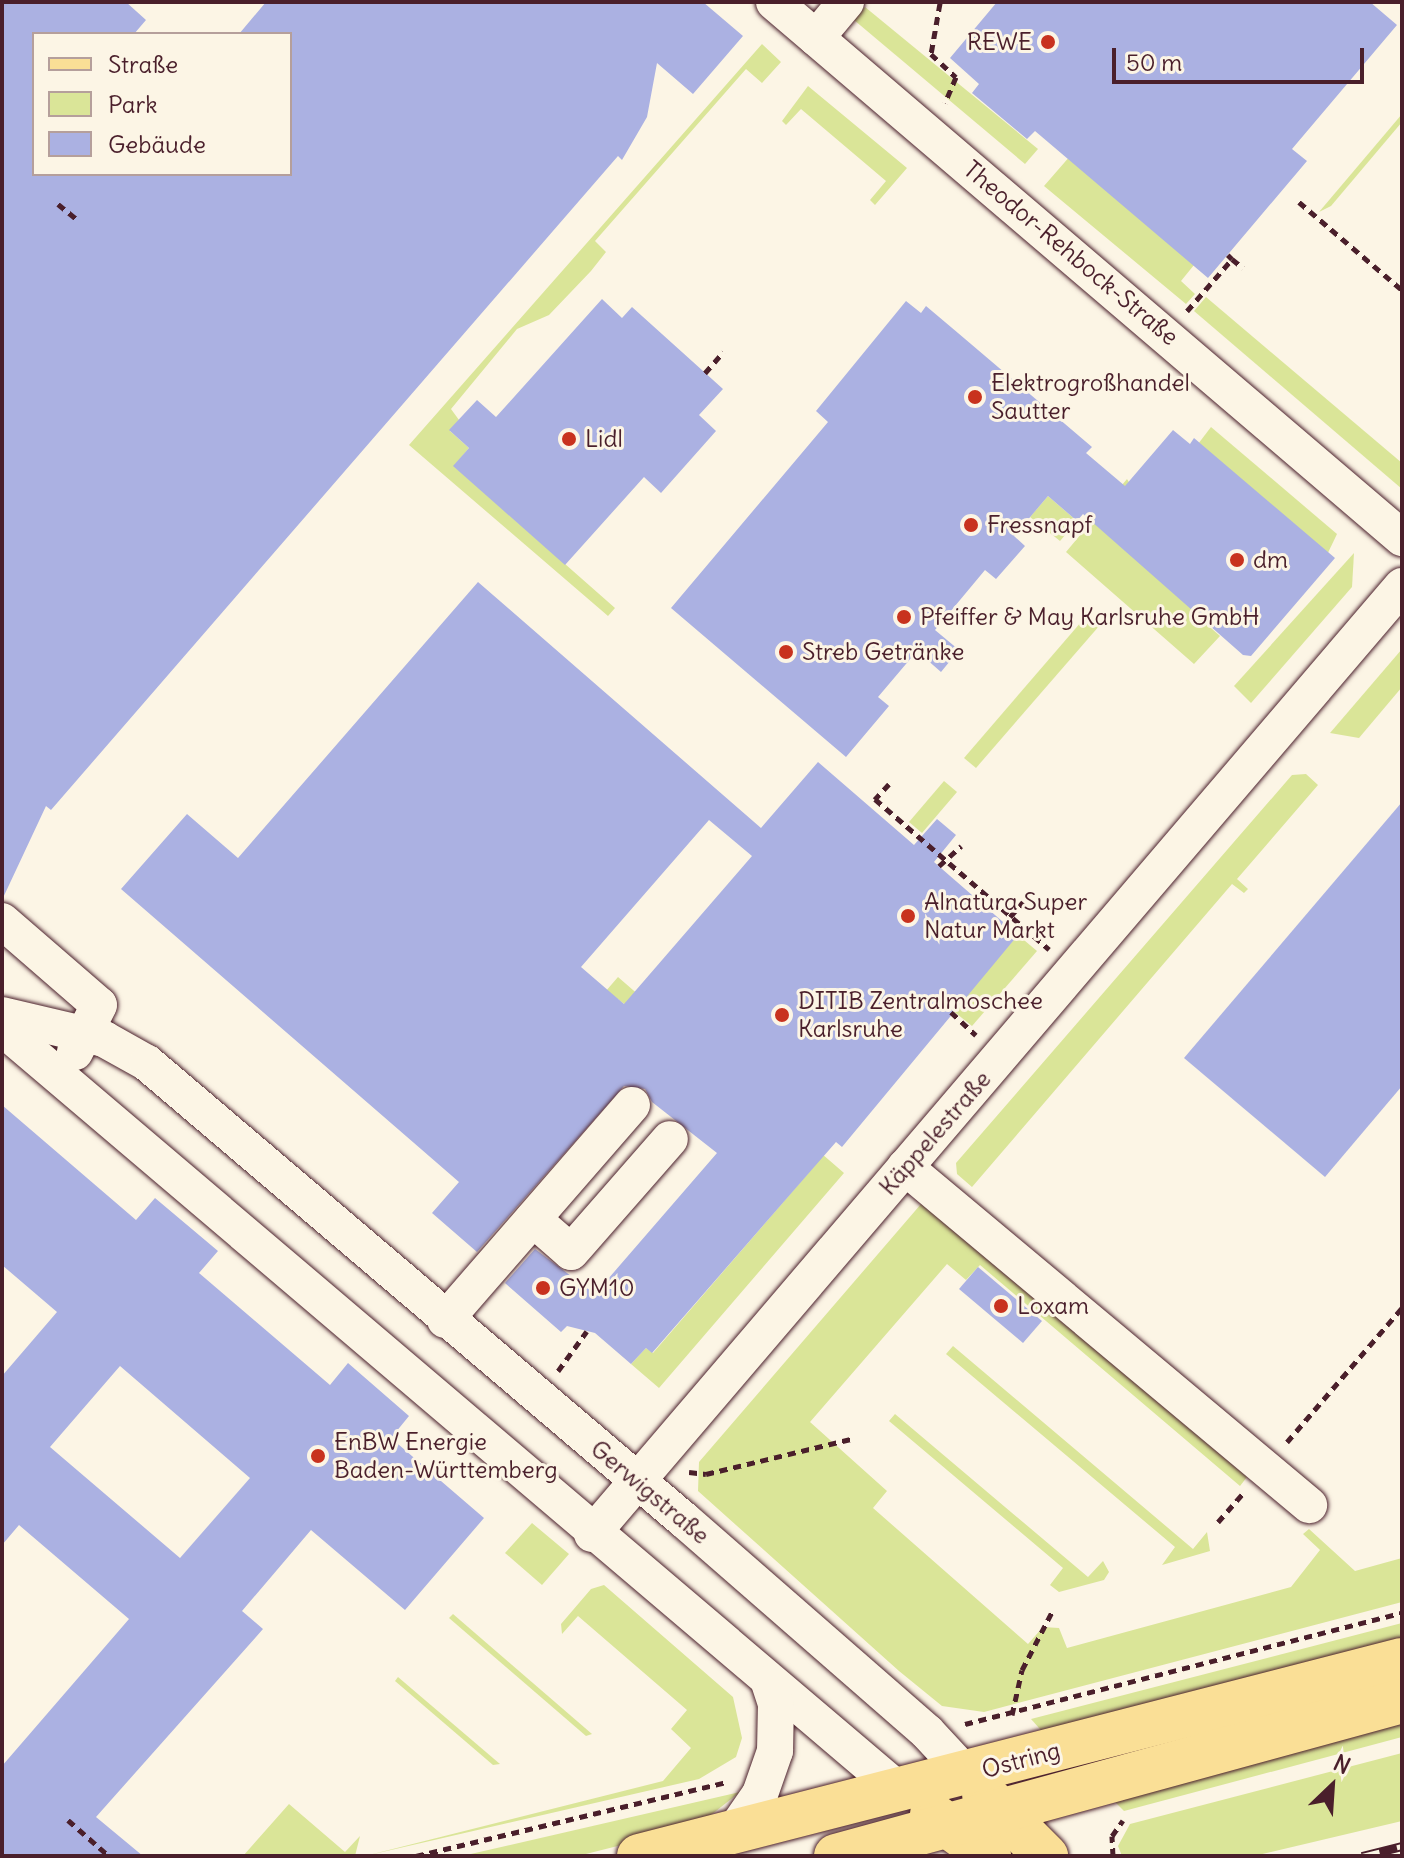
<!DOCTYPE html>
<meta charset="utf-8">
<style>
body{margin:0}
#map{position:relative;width:1404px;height:1858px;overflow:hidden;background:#fcf5e5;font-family:Delius,sans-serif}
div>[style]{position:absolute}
.green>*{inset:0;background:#dae598}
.building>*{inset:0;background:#abb1e2}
.path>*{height:5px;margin-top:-2.5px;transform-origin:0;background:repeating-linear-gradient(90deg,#4a1f2b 0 8px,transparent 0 14px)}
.roads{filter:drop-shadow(0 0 2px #4a1f2b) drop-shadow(0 0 2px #4a1f2b)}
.minor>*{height:36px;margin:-18px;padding:0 18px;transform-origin:18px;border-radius:18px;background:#fcf5e5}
.major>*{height:44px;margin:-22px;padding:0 22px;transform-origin:22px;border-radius:22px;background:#fadf96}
.rail>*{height:9px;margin-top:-4.5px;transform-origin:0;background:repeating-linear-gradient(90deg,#fcf5e5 0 18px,#4a1f2b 0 36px);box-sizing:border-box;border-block:2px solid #4a1f2b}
.dots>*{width:22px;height:22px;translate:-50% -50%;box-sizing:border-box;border:4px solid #fcf5e5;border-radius:50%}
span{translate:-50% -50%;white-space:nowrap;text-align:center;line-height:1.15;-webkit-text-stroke:6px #fcf5e5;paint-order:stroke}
.poi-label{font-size:24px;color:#4a1f2b}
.right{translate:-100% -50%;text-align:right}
.left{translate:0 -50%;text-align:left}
.street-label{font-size:24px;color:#4a1f2b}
.frame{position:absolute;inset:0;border:4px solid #4a1f2b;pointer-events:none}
.legend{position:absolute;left:32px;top:32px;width:260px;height:144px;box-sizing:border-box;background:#fcf5e5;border:2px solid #b59f9b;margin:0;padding:10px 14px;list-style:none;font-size:24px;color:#4a1f2b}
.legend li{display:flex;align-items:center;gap:16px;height:40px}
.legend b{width:40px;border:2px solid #b59f9b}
.north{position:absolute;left:1292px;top:1746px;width:80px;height:80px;-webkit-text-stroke:6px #fcf5e5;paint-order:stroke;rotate:25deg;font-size:22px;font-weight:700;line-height:32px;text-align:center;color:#4a1f2b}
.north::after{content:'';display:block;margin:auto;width:28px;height:36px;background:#4a1f2b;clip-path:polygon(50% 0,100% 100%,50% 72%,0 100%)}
.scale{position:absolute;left:1112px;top:48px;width:252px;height:36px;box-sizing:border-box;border:4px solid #4a1f2b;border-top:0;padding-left:10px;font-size:24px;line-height:28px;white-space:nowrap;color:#4a1f2b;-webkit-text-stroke:6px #fcf5e5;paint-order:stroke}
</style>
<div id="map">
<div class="green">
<i style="clip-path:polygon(1204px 2px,1194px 265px,1181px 281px,1195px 294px,1186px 304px,1044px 186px)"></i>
<i style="clip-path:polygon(865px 7px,1038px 149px,1025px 164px,854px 20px)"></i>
<i style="clip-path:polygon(762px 44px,781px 62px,762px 83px,746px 69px,595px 241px,606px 252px,591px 271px,549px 315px,517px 329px,451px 409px,459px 420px,450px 431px,469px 448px,454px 466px,615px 608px,608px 616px,409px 445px)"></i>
<i style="clip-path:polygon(808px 86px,907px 168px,875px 205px,870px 200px,886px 181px,801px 109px,786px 125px,782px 121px)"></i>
<i style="clip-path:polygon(1402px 114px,1402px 122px,1331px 206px,1319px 212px)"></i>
<i style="clip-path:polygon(1206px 297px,1402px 463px,1402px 489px,1194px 311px)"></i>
<i style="clip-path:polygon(1211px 427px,1337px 534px,1325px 559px,1195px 448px)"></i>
<i style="clip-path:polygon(1127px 479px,1209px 612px,1202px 620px,1220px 636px,1194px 664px,1066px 552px)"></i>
<i style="clip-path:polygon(1048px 496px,1077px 521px,1060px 541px,1030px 517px)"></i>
<i style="clip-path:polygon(1354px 553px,1352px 587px,1251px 703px,1234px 686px)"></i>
<i style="clip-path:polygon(1088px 614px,1100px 625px,976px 768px,964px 758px)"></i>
<i style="clip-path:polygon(1402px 649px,1402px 687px,1359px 738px,1330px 733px)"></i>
<i style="clip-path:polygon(1306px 774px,1318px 785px,1237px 879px,1248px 889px,1244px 893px,1232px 884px,972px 1187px,957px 1174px,956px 1163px,1292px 775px)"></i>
<i style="clip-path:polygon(944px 781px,957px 792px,922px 833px,909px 822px)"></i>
<i style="clip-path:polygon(1018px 935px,1037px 951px,972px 1026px,952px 1010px)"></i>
<i style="clip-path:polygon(618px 977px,844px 1173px,659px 1388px,631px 1364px,646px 1348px,653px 1353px,817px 1163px,618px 999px,473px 1145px)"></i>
<i style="clip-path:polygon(921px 1204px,1247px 1477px,1240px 1486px,980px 1265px,966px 1280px,947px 1264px,810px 1422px,887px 1491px,873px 1508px,1028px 1644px,1043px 1627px,1059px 1628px,1067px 1648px,1291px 1587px,1320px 1550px,1303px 1534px,1309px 1529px,1355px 1571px,1402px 1558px,1402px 1602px,984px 1712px,942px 1706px,899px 1671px,698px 1491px,699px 1462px)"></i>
<i style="clip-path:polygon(953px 1346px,1193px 1549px,1207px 1532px,1210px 1551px,1162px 1565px,1175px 1547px,946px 1354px)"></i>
<i style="clip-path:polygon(895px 1414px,1088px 1577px,1103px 1561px,1109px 1572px,1104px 1580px,1059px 1592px,1050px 1585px,1063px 1568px,889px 1421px)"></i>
<i style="clip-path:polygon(532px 1523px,569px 1554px,542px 1585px,505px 1553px)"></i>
<i style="clip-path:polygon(604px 1585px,733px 1697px,742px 1738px,736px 1757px,699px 1779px,365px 1856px,663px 1781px,691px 1748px,671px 1729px,687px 1710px,578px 1616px,562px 1634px,561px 1624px,591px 1589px)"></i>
<i style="clip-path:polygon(453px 1614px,592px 1734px,586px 1736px,449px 1618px)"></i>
<i style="clip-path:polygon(1402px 1623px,1402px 1643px,1047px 1737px,1031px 1719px)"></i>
<i style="clip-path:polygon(398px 1677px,500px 1764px,493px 1765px,395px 1681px)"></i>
<i style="clip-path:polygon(1402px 1715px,1402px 1737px,1124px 1811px,1112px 1799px)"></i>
<i style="clip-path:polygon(1402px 1753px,1402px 1821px,1254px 1856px,1122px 1856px,1118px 1846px,1130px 1824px)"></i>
<i style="clip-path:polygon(740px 1792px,697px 1826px,578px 1856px,462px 1856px)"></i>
<i style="clip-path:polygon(289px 1804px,345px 1852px,360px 1836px,355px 1856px,243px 1856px)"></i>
</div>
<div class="building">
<i style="clip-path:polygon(2px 2px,126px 2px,146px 20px,134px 34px,34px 34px,34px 174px,290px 174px,290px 34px,239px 34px,266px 2px,703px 2px,743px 36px,693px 94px,657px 63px,647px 117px,622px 160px,618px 156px,51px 810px,46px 806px,2px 900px)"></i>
<i style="clip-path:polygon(997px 2px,1370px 2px,1397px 25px,1292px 149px,1307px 161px,1208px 278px,1035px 131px,1027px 139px,972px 93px,979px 84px,950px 58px)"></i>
<i style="clip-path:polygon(602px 299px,622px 318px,632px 307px,723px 389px,699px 415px,716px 431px,661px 493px,644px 477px,565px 565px,453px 466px,469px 448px,449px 430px,477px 400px,496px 417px)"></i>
<i style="clip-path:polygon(906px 301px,921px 313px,926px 306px,958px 333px,1092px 447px,1086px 453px,1125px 486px,1173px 430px,1190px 444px,1194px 438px,1335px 558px,1251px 656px,1243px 655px,1083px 514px,1077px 521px,1048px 496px,1014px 536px,1025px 546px,996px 579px,985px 570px,935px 630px,959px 650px,941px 672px,917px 651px,878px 697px,889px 706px,846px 757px,671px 608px,828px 422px,816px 411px)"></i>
<i style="clip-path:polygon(evenodd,478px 582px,761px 828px,818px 762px,914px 845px,937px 819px,956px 835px,934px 862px,1018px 935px,842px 1147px,836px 1142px,652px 1353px,646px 1348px,631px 1364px,595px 1333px,567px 1326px,561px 1332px,505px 1283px,535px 1249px,595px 1294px,717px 1153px,652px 1102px,645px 1089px,624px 1086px,477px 1252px,432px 1213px,459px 1182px,121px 889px,187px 814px,238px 858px,478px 582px,709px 820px,752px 856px,624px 1004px,581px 967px,709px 820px)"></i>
<i style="clip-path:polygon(1402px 802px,1402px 1086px,1325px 1177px,1184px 1058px)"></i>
<i style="clip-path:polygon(evenodd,2px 1105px,136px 1220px,155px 1198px,218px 1251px,199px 1273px,330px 1385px,348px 1363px,409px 1416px,391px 1438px,484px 1518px,405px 1610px,311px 1530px,242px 1611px,263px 1629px,96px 1817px,143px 1856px,2px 1856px,2px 1766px,129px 1619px,19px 1525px,2px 1545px,2px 1376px,57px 1312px,2px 1265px,2px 1105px,120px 1366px,250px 1478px,180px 1558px,50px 1447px,120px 1366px)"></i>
<i style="clip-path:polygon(978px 1267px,1042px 1321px,1023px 1343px,959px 1289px)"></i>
</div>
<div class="path">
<i style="left:940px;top:3px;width:52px;rotate:100deg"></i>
<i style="left:931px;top:54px;width:34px;rotate:43deg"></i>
<i style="left:956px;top:77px;width:28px;rotate:113deg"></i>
<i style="left:1299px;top:202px;width:135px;rotate:40.5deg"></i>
<i style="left:58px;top:204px;width:27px;rotate:39deg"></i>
<i style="left:1232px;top:259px;width:14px;rotate:39deg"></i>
<i style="left:1187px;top:311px;width:69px;rotate:-49.1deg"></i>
<i style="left:1232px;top:259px;width:6px;rotate:-135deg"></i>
<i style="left:705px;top:373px;width:28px;rotate:-49deg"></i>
<i style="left:889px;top:784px;width:21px;rotate:133deg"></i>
<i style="left:875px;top:799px;width:230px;rotate:40.8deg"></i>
<i style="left:939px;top:866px;width:30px;rotate:-42deg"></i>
<i style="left:1010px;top:917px;width:20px;rotate:-49deg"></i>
<i style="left:951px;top:1012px;width:34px;rotate:43deg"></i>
<i style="left:558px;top:1371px;width:49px;rotate:-54.1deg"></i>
<i style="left:1287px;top:1442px;width:177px;rotate:-49.4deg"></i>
<i style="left:689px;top:1472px;width:17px;rotate:7deg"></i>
<i style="left:706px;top:1474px;width:149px;rotate:-13.6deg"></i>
<i style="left:1218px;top:1522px;width:40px;rotate:-49deg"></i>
<i style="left:1012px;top:1715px;width:46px;rotate:-77.5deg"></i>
<i style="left:1022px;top:1670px;width:68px;rotate:-62.7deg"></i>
<i style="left:965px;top:1724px;width:451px;rotate:-14.3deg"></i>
<i style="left:68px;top:1820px;width:55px;rotate:41.3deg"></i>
<i style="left:416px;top:1856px;width:320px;rotate:-13.4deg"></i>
<i style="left:1113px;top:1856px;width:20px;rotate:-93deg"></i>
<i style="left:1112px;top:1836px;width:19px;rotate:-55deg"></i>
</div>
<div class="roads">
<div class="minor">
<i style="left:774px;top:2px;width:826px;rotate:40.48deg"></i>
<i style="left:816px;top:38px;width:47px;rotate:-50.2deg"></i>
<i style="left:2px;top:921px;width:128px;rotate:40.9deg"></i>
<i style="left:99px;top:1005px;width:53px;rotate:117.1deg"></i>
<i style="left:2px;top:1015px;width:105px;rotate:13.2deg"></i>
<i style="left:104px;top:1039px;width:49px;rotate:29.2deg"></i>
<i style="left:147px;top:1063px;width:705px;rotate:40.4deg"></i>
<i style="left:684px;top:1520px;width:322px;rotate:41.1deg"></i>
<i style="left:927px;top:1732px;width:57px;rotate:47.1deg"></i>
<i style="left:2px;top:1028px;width:1180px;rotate:40.36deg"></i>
<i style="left:905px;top:1167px;width:527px;rotate:39.92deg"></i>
<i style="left:533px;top:1219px;width:50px;rotate:41deg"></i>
<i style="left:571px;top:1252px;width:150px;rotate:-48.8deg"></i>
<i style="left:445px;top:1320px;width:285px;rotate:-49deg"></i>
<i style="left:592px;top:1534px;width:1247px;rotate:-49.49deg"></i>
<i style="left:733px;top:1833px;width:47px;rotate:-55.3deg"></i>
<i style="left:760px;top:1794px;width:46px;rotate:-70.8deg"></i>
<i style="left:775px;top:1751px;width:47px;rotate:-88.8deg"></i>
<i style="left:776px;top:1704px;width:22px;rotate:-108deg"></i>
</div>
<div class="major">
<i style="left:984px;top:1794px;width:88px;rotate:45deg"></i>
<i style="left:932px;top:1814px;width:71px;rotate:36.4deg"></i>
<i style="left:639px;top:1856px;width:788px;rotate:-14.41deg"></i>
<i style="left:836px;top:1856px;width:587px;rotate:-15.32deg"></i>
</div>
</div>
<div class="rail">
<i style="left:1362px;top:1856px;width:41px;rotate:-14deg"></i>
</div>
<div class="dots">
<i style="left:1048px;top:42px;background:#c8321e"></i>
<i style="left:975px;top:397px;background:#c8321e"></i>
<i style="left:569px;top:439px;background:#c8321e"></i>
<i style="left:971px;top:525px;background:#c8321e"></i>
<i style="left:1237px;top:560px;background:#c8321e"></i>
<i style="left:904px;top:617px;background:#c8321e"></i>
<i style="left:786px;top:652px;background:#c8321e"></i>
<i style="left:908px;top:916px;background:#c8321e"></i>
<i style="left:782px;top:1015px;background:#c8321e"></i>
<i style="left:543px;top:1288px;background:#c8321e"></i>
<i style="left:1001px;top:1306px;background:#c8321e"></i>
<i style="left:318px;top:1456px;background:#c8321e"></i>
</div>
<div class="poi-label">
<span class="right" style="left:1032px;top:42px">REWE</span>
<span class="left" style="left:991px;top:397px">Elektrogroßhandel<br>Sautter</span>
<span class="left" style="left:585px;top:439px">Lidl</span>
<span class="left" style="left:987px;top:525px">Fressnapf</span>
<span class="left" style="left:1253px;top:560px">dm</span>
<span class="left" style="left:920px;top:617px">Pfeiffer &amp; May Karlsruhe GmbH</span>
<span class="left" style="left:802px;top:652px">Streb Getränke</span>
<span class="left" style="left:924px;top:916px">Alnatura Super<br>Natur Markt</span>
<span class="left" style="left:798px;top:1015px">DITIB Zentralmoschee<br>Karlsruhe</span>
<span class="left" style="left:559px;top:1288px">GYM10</span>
<span class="left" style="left:1017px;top:1306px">Loxam</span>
<span class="left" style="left:334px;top:1456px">EnBW Energie<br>Baden-Württemberg</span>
</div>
<div class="street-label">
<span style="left:1071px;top:253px;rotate:40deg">Theodor-Rehbock-Straße</span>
<span style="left:935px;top:1133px;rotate:-49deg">Käppelestraße</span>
<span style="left:650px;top:1492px;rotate:40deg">Gerwigstraße</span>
<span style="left:1021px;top:1760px;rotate:-15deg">Ostring</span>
</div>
<div class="frame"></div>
<ul class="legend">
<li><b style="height:10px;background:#fadf96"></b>Straße</li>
<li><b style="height:22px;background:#dae598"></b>Park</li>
<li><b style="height:22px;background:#abb1e2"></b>Gebäude</li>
</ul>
<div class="north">N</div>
<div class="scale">50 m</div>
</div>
